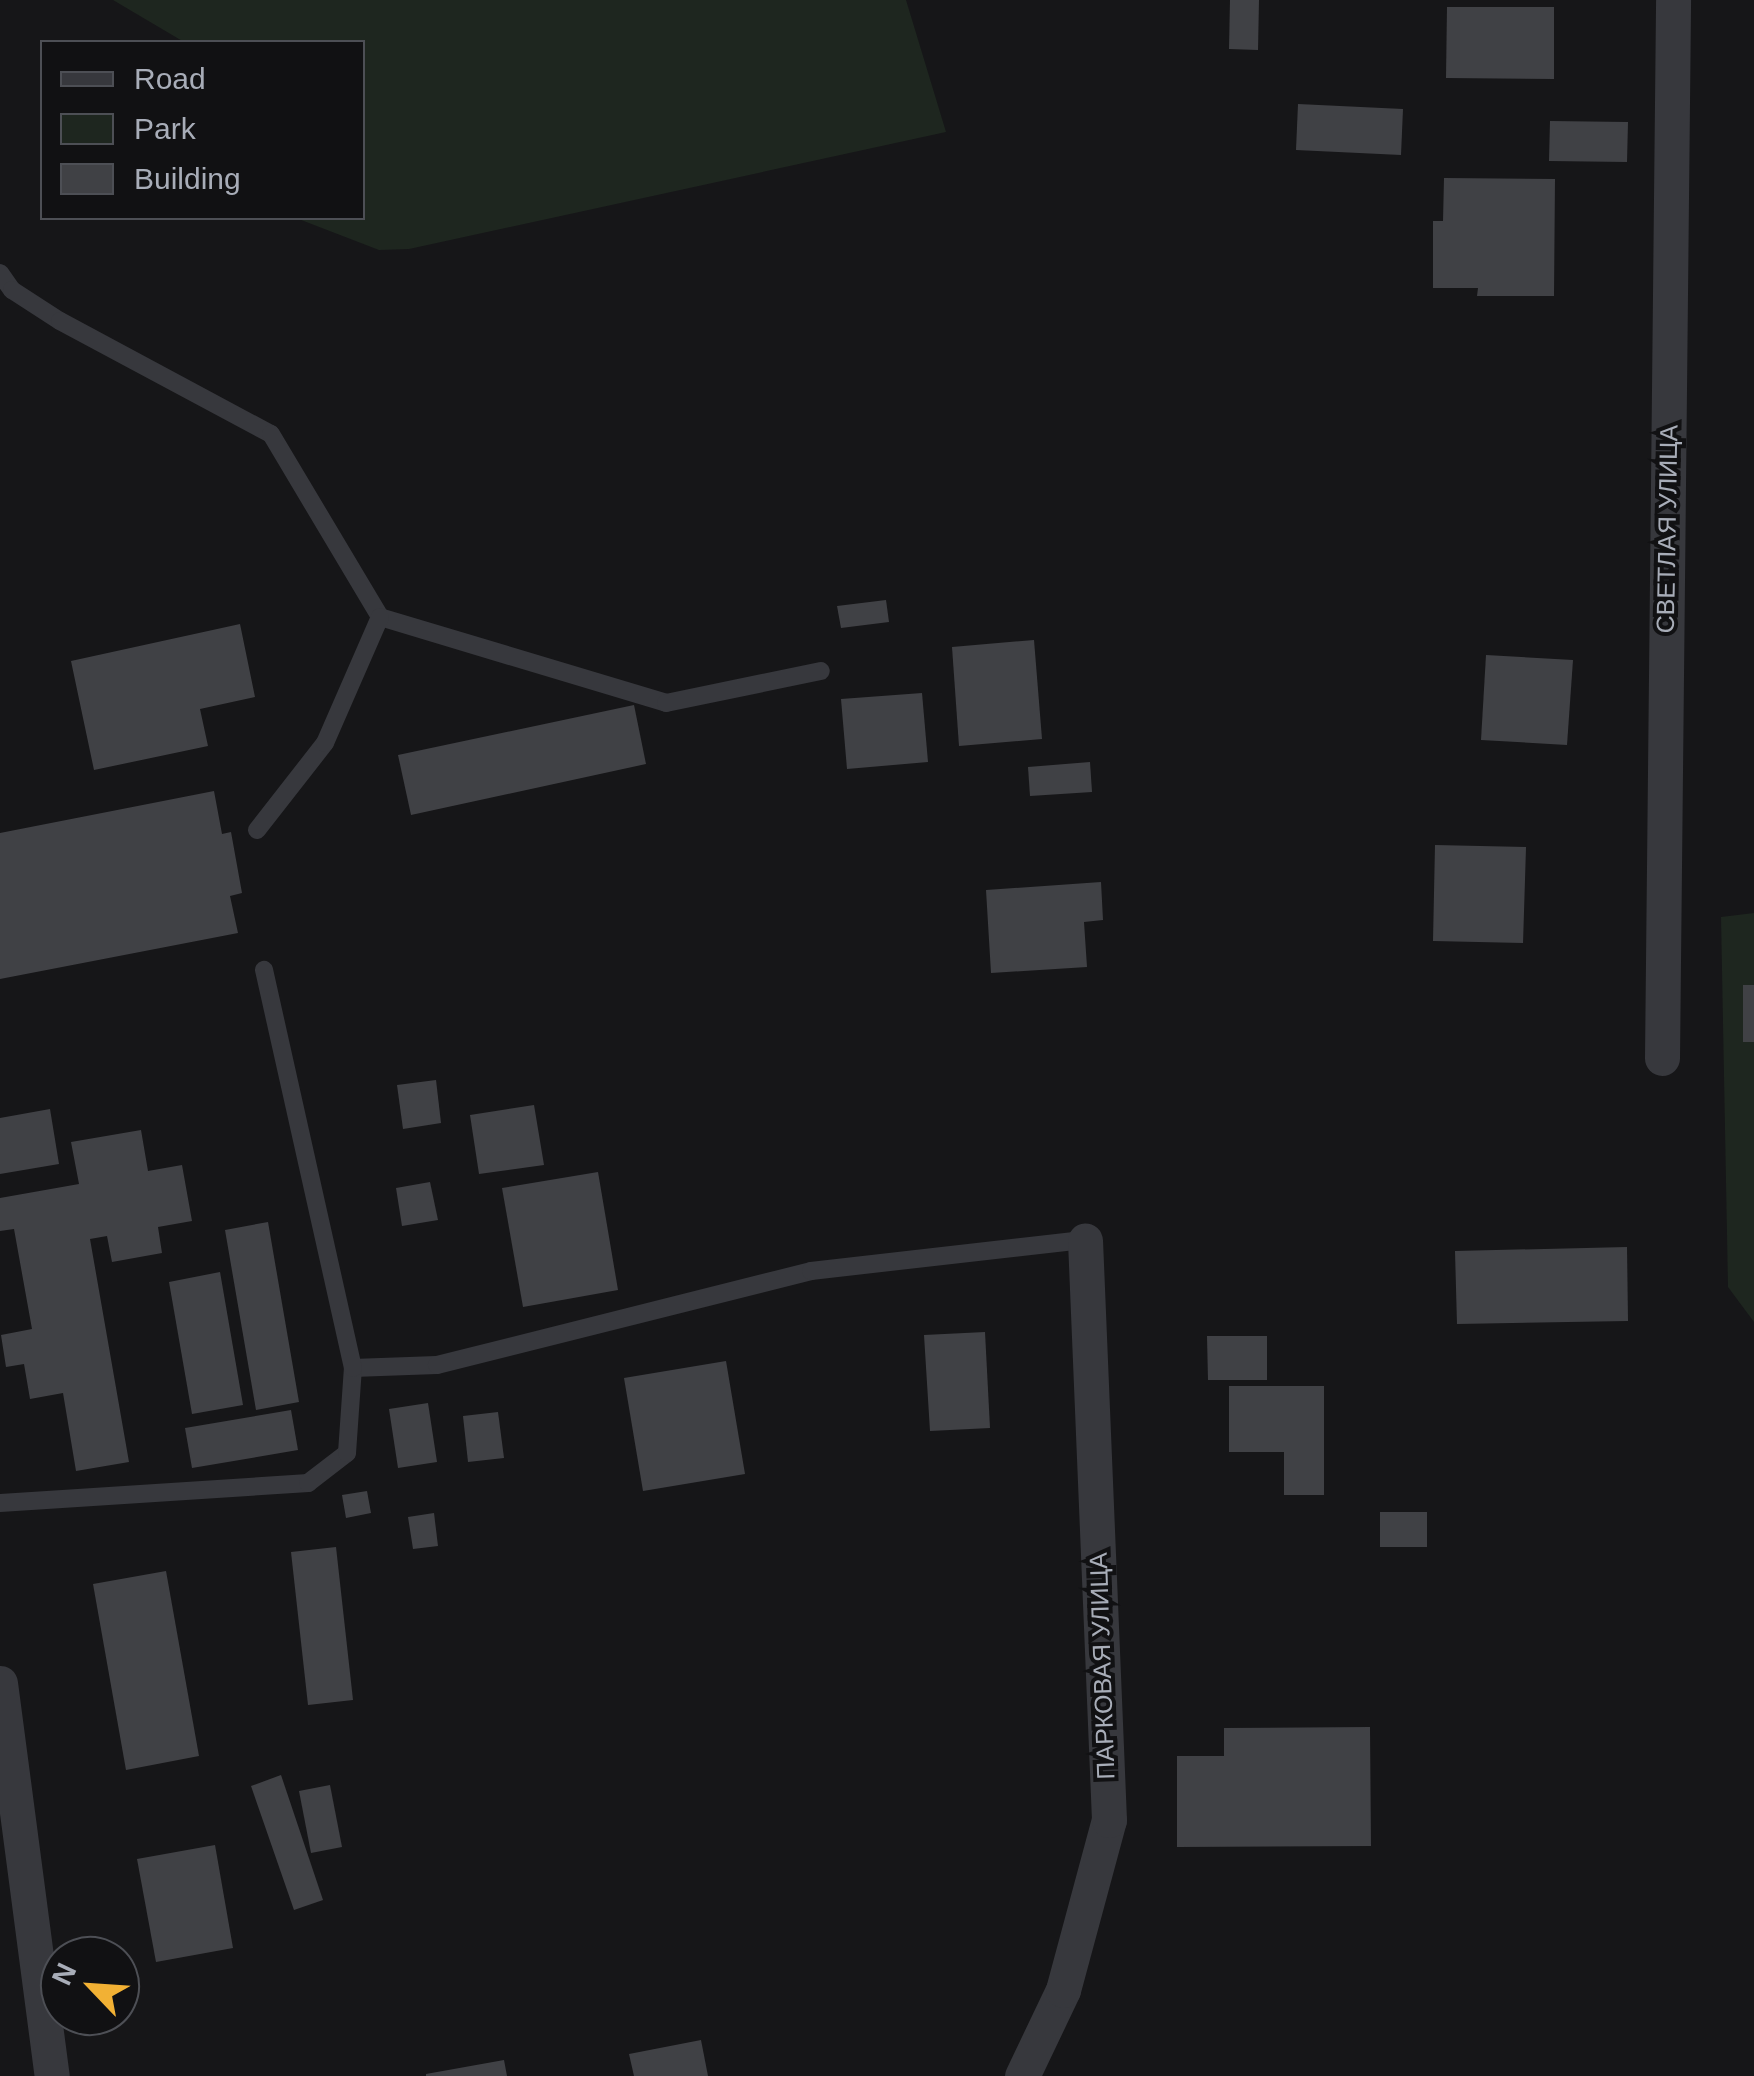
<!DOCTYPE html>
<meta charset="utf-8">
<style>
body{margin:0}
#map{position:relative;width:1754px;height:2076px;overflow:hidden;background:#161618;font-family:Arial,sans-serif}
div>[style]{position:absolute}
.green>*{inset:0;background:#1e261f}
.building>*{inset:0;background:#404145}
.lane>*{height:18px;margin:-9px;padding:0 9px;transform-origin:9px;border-radius:9px;background:#37383d}
.street>*{height:35px;margin:-17.5px;padding:0 17.5px;transform-origin:17.5px;border-radius:17.5px;background:#37383d}
span{translate:-50% -50%;white-space:nowrap;text-align:center;line-height:1.15;-webkit-text-stroke:8px #111113;paint-order:stroke}
.street-label{font-size:25px;color:#a8adb8}
.legend{position:absolute;left:40px;top:40px;width:325px;height:180px;box-sizing:border-box;background:#111113;border:2px solid #4d4f55;margin:0;padding:12px 18px;list-style:none;font-size:30px;color:#a8adb8}
.legend li{display:flex;align-items:center;gap:20px;height:50px}
.legend b{width:50px;border:2px solid #4d4f55}
.north{position:absolute;left:40px;top:1936px;width:100px;height:100px;box-sizing:border-box;background:#111113;border:2px solid #4d4f55;border-radius:50%;rotate:295deg;font-size:28px;font-weight:700;line-height:40px;text-align:center;color:#a8adb8}
.north::after{content:'';display:block;margin:auto;width:35px;height:45px;background:#f2b134;clip-path:polygon(50% 0,100% 100%,50% 72%,0 100%)}
</style>
<div id="map">
<div class="green">
<i style="clip-path:polygon(113px 0,906px 0,946px 132px,409px 249px,379px 250px,296px 218px,362px 218px,362px 42px,184px 42px)"></i>
<i style="clip-path:polygon(1754px 913px,1754px 1322px,1728px 1287px,1721px 917px)"></i>
</div>
<div class="building">
<i style="clip-path:polygon(1230px 0,1259px 0,1258px 50px,1229px 49px)"></i>
<i style="clip-path:polygon(1447px 7px,1554px 7px,1554px 79px,1446px 78px)"></i>
<i style="clip-path:polygon(1298px 104px,1403px 109px,1401px 155px,1296px 150px)"></i>
<i style="clip-path:polygon(1550px 121px,1628px 122px,1627px 162px,1549px 161px)"></i>
<i style="clip-path:polygon(1444px 178px,1555px 179px,1554px 296px,1477px 296px,1478px 288px,1433px 288px,1433px 221px,1443px 221px)"></i>
<i style="clip-path:polygon(886px 600px,889px 622px,841px 628px,837px 606px)"></i>
<i style="clip-path:polygon(240px 624px,255px 697px,200px 709px,208px 746px,94px 770px,71px 661px)"></i>
<i style="clip-path:polygon(1034px 640px,1042px 739px,959px 746px,952px 647px)"></i>
<i style="clip-path:polygon(1486px 655px,1573px 660px,1567px 745px,1481px 740px)"></i>
<i style="clip-path:polygon(922px 693px,928px 762px,847px 769px,841px 699px)"></i>
<i style="clip-path:polygon(634px 705px,646px 764px,411px 815px,398px 755px)"></i>
<i style="clip-path:polygon(1090px 762px,1092px 792px,1030px 796px,1028px 767px)"></i>
<i style="clip-path:polygon(214px 791px,222px 834px,231px 832px,242px 893px,230px 896px,238px 933px,0 979px,0 833px)"></i>
<i style="clip-path:polygon(1435px 845px,1526px 847px,1523px 943px,1433px 941px)"></i>
<i style="clip-path:polygon(1101px 882px,1103px 920px,1084px 922px,1087px 967px,991px 973px,986px 890px)"></i>
<i style="clip-path:polygon(1743px 985px,1754px 985px,1754px 1042px,1743px 1042px)"></i>
<i style="clip-path:polygon(436px 1080px,441px 1123px,403px 1129px,397px 1085px)"></i>
<i style="clip-path:polygon(534px 1105px,544px 1165px,479px 1174px,470px 1115px)"></i>
<i style="clip-path:polygon(50px 1109px,59px 1164px,0 1174px,0 1118px)"></i>
<i style="clip-path:polygon(141px 1130px,148px 1171px,182px 1165px,192px 1221px,158px 1227px,162px 1253px,112px 1262px,107px 1236px,90px 1239px,129px 1462px,76px 1471px,63px 1393px,30px 1399px,24px 1364px,6px 1367px,1px 1335px,32px 1329px,14px 1229px,0 1231px,0 1198px,79px 1184px,71px 1142px)"></i>
<i style="clip-path:polygon(598px 1172px,618px 1290px,523px 1307px,502px 1188px)"></i>
<i style="clip-path:polygon(430px 1182px,438px 1220px,402px 1226px,396px 1188px)"></i>
<i style="clip-path:polygon(268px 1222px,299px 1402px,256px 1410px,225px 1230px)"></i>
<i style="clip-path:polygon(1627px 1247px,1628px 1321px,1457px 1324px,1455px 1251px)"></i>
<i style="clip-path:polygon(220px 1272px,243px 1405px,192px 1414px,169px 1282px)"></i>
<i style="clip-path:polygon(985px 1332px,990px 1428px,930px 1431px,924px 1335px)"></i>
<i style="clip-path:polygon(1207px 1336px,1267px 1336px,1267px 1380px,1208px 1380px)"></i>
<i style="clip-path:polygon(726px 1361px,745px 1474px,643px 1491px,624px 1378px)"></i>
<i style="clip-path:polygon(1229px 1386px,1324px 1386px,1324px 1495px,1284px 1495px,1284px 1452px,1229px 1452px)"></i>
<i style="clip-path:polygon(428px 1403px,437px 1462px,398px 1468px,389px 1409px)"></i>
<i style="clip-path:polygon(291px 1410px,298px 1450px,192px 1468px,185px 1428px)"></i>
<i style="clip-path:polygon(498px 1412px,504px 1458px,468px 1462px,463px 1416px)"></i>
<i style="clip-path:polygon(367px 1491px,371px 1513px,346px 1518px,342px 1495px)"></i>
<i style="clip-path:polygon(1380px 1512px,1427px 1512px,1427px 1547px,1380px 1547px)"></i>
<i style="clip-path:polygon(434px 1513px,438px 1546px,413px 1549px,408px 1517px)"></i>
<i style="clip-path:polygon(336px 1547px,353px 1700px,308px 1705px,291px 1552px)"></i>
<i style="clip-path:polygon(166px 1571px,199px 1756px,126px 1770px,93px 1584px)"></i>
<i style="clip-path:polygon(1370px 1727px,1371px 1846px,1177px 1847px,1177px 1756px,1224px 1756px,1224px 1728px)"></i>
<i style="clip-path:polygon(281px 1775px,323px 1900px,294px 1910px,251px 1786px)"></i>
<i style="clip-path:polygon(330px 1785px,342px 1847px,311px 1853px,299px 1791px)"></i>
<i style="clip-path:polygon(215px 1845px,233px 1948px,156px 1962px,137px 1859px)"></i>
<i style="clip-path:polygon(701px 2040px,708px 2076px,634px 2076px,629px 2054px)"></i>
<i style="clip-path:polygon(504px 2060px,507px 2076px,426px 2076px,426px 2074px)"></i>
</div>
<div class="lane">
<i style="left:0;top:273px;width:21px;rotate:55deg"></i>
<i style="left:12px;top:290px;width:57px;rotate:32.9deg"></i>
<i style="left:60px;top:321px;width:239px;rotate:28.2deg"></i>
<i style="left:271px;top:434px;width:213px;rotate:59.2deg"></i>
<i style="left:380px;top:617px;width:299px;rotate:16.7deg"></i>
<i style="left:666px;top:703px;width:158px;rotate:-11.7deg"></i>
<i style="left:257px;top:830px;width:110px;rotate:-52deg"></i>
<i style="left:325px;top:743px;width:137px;rotate:-66.4deg"></i>
<i style="left:353px;top:1368px;width:84px;rotate:-2deg"></i>
<i style="left:437px;top:1365px;width:386px;rotate:-14.1deg"></i>
<i style="left:811px;top:1271px;width:276px;rotate:-6.5deg"></i>
<i style="left:0;top:1503px;width:309px;rotate:-3.7deg"></i>
<i style="left:308px;top:1483px;width:49px;rotate:-37.6deg"></i>
<i style="left:347px;top:1453px;width:85px;rotate:-86deg"></i>
<i style="left:353px;top:1368px;width:408px;rotate:-102.6deg"></i>
</div>
<div class="street">
<i style="left:1662px;top:1058px;width:1058px;rotate:-89.4deg"></i>
<i style="left:0;top:1683px;width:396px;rotate:82.5deg"></i>
<i style="left:1022px;top:2076px;width:95px;rotate:-64.5deg"></i>
<i style="left:1063px;top:1990px;width:176px;rotate:-74.9deg"></i>
<i style="left:1109px;top:1820px;width:580px;rotate:-92.37deg"></i>
</div>
<div class="street-label">
<span style="left:1667px;top:529px;rotate:-89deg">СВЕТЛАЯ УЛИЦА</span>
<span style="left:1102px;top:1666px;rotate:-92deg">ПАРКОВАЯ УЛИЦА</span>
</div>
<ul class="legend">
<li><b style="height:12px;background:#37383d"></b>Road</li>
<li><b style="height:28px;background:#1e261f"></b>Park</li>
<li><b style="height:28px;background:#404145"></b>Building</li>
</ul>
<div class="north">N</div>
</div>
